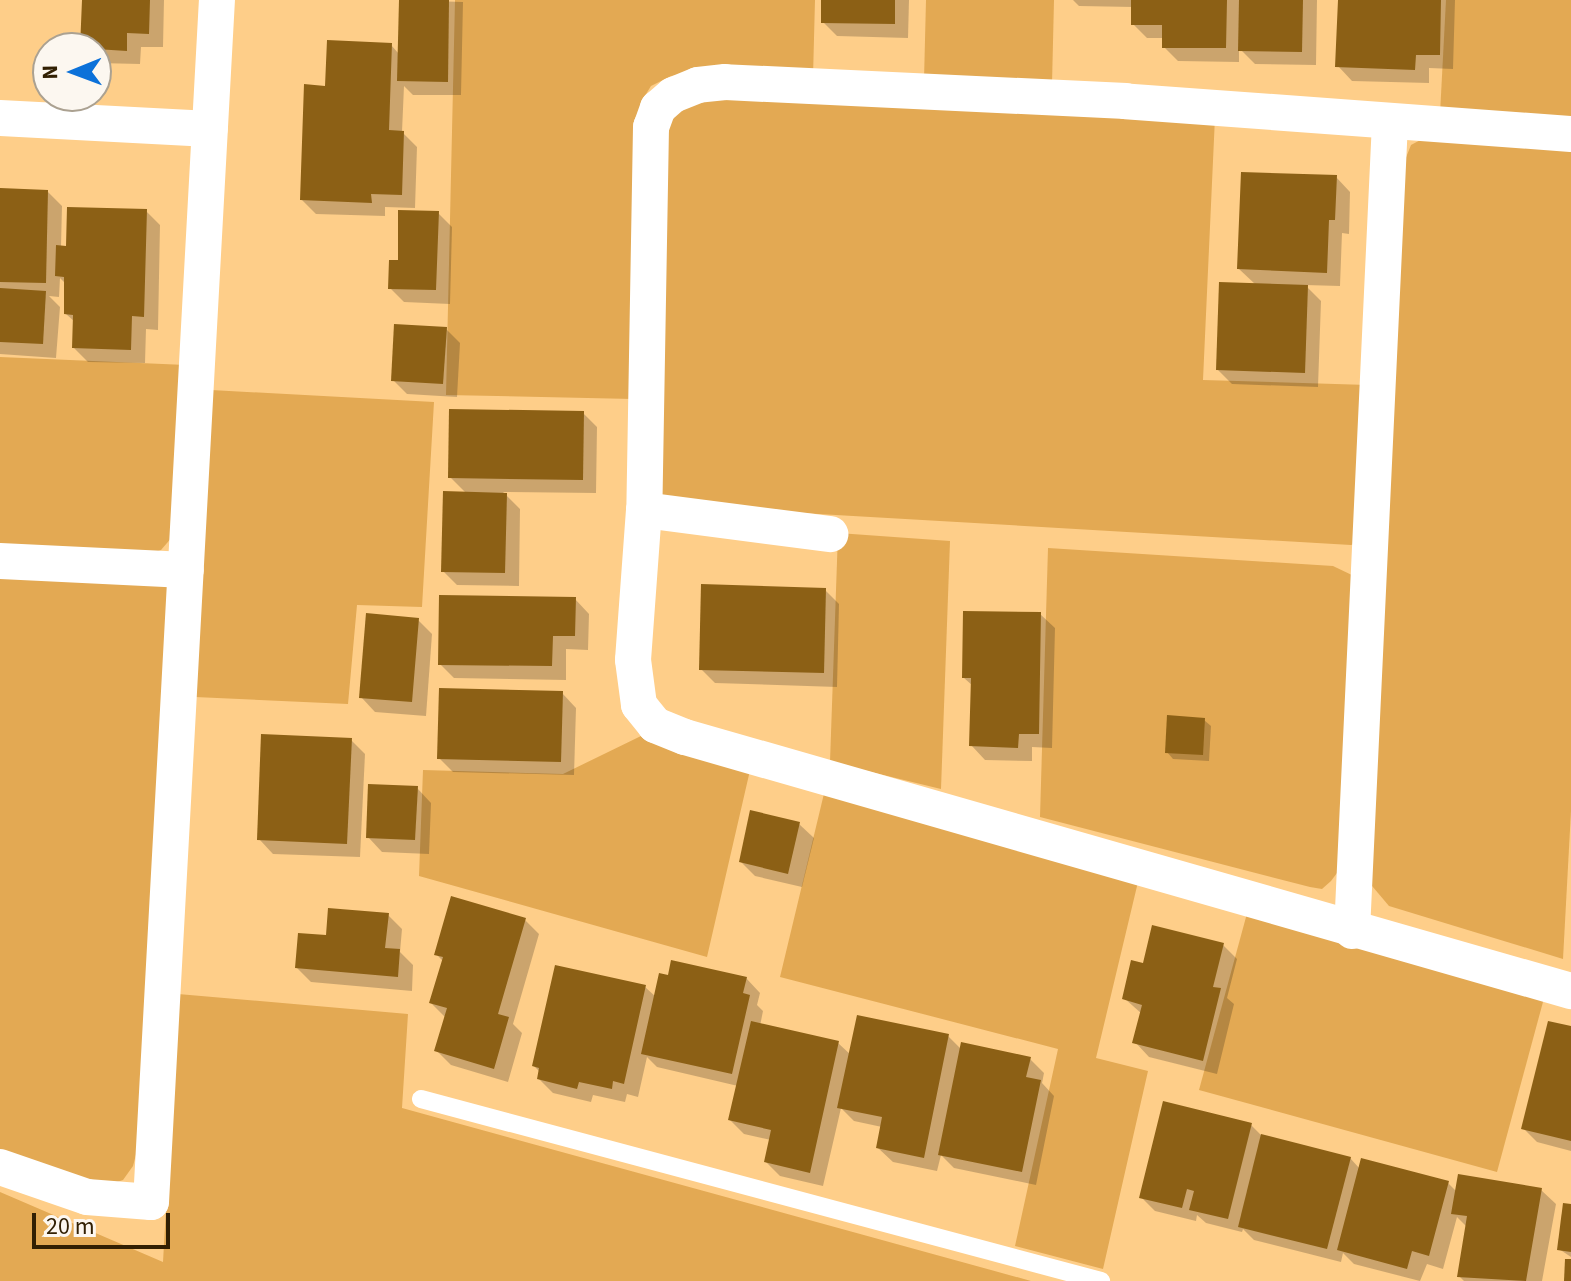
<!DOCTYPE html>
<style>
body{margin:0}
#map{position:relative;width:1571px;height:1281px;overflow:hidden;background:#fece89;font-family:"Source Sans 3",sans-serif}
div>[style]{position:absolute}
.green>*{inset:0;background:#e3a953}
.shadow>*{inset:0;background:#0003}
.building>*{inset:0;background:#8c6015}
.lane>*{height:18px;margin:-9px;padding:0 9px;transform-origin:9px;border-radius:9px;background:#fff}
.street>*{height:36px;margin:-18px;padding:0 18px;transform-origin:18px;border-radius:18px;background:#fff}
span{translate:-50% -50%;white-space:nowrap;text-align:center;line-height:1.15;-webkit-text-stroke:8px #fcf7f0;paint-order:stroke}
.north{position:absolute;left:32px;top:32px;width:80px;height:80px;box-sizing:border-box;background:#fcf7f0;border:2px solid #aba191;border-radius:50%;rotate:269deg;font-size:22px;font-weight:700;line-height:32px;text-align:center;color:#322003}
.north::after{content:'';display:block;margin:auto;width:28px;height:36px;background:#0c71d9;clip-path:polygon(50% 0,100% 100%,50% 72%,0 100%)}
.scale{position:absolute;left:32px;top:1213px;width:138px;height:36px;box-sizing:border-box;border:4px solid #322003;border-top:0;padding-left:10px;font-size:24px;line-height:28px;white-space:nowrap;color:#322003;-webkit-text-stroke:6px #fcf7f0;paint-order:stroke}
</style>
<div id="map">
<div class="green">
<i style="clip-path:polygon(455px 0,815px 0,813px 77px,693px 73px,671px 76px,651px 86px,641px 102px,633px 399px,446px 395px)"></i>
<i style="clip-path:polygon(926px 0,1054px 0,1052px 84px,924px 80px)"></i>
<i style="clip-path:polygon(1446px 0,1571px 0,1571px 121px,1440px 114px)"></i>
<i style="clip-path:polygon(696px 98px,1215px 117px,1203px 380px,1368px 385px,1358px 543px,1351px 545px,665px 505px,654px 499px,666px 127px,678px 107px)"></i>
<i style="clip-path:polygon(1426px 137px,1571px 143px,1571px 811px,1563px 959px,1389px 906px,1367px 880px,1399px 175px,1411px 145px)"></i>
<i style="clip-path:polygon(0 357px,186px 365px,173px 536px,161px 550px,144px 556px,0 548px)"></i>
<i style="clip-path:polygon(211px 390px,434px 402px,422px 607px,357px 605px,348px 704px,195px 697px)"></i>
<i style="clip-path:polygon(838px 533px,950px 541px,941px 789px,830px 762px)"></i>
<i style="clip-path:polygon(1048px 548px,1333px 566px,1356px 577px,1340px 869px,1331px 881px,1322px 889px,1310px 887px,1040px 817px)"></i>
<i style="clip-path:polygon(0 568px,149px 574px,172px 591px,138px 1147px,133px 1166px,123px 1180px,105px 1186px,0 1156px)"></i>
<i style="clip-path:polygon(641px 736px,751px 766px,707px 957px,419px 876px,423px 770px,563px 774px)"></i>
<i style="clip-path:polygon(827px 781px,1143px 861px,1096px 1058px,1148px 1071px,1103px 1269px,1015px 1246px,1058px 1049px,780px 977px)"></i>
<i style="clip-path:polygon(1252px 895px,1550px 976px,1497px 1172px,1199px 1090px)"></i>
<i style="clip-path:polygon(178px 994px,408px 1014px,402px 1108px,1031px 1281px,0 1281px,0 1192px,163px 1262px)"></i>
</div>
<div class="shadow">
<i style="clip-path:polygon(84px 0,164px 0,163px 47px,141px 47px,140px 64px,97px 63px)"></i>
<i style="clip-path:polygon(401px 0,463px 2px,461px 95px,413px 95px,404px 86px,402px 132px,417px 147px,415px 208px,385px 207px,385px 216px,316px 214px,302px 200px,327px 88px,391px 45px,399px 54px)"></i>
<i style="clip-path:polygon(823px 0,909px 0,908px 38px,837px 36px,823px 22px)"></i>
<i style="clip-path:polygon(1073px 0,1317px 0,1316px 65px,1255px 64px,1239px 48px,1239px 62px,1178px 61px,1164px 47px,1164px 38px,1147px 38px,1133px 24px,1133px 7px,1079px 6px)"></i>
<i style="clip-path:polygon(1340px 0,1455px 0,1453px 69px,1429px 68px,1429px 83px,1352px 81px,1338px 66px)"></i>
<i style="clip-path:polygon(1336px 177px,1350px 192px,1349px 234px,1342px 233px,1340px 286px,1305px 285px,1321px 301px,1318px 387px,1232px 384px,1218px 370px,1256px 285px,1239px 269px)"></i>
<i style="clip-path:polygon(0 190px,48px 192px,62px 206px,61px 247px,68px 248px,146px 211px,160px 225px,158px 330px,146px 329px,145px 363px,88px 362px,74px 348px,75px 322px,66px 314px,66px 284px,60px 278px,59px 297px,49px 296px,60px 307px,56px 358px,0 354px)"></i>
<i style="clip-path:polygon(438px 213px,452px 227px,450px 304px,404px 302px,390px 288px,400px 262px)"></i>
<i style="clip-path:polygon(446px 329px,460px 343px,457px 397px,407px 394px,393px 380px)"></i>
<i style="clip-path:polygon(583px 413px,597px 427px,596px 493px,503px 492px,520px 509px,519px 586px,457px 585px,443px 571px,467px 494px,450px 477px)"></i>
<i style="clip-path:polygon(825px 590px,839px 604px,837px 687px,715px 683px,701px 669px)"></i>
<i style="clip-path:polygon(575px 599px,589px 614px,588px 650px,566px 649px,566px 680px,454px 678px,440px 664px)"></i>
<i style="clip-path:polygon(1040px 614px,1055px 628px,1052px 748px,1032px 747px,1032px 761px,985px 760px,971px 745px,973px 686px,964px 678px)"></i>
<i style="clip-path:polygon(418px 620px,432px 634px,426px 716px,375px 712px,361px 697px)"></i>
<i style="clip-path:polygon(562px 693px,576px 708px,574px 775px,453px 772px,439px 758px)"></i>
<i style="clip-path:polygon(1204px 720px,1211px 726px,1209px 761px,1173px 759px,1167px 752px)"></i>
<i style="clip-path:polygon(351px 740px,365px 754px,360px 857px,273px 854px,259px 839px)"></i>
<i style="clip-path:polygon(417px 788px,431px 803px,429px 854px,382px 852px,368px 837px)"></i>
<i style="clip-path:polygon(799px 824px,814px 838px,802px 887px,755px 876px,741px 862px)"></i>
<i style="clip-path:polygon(388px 915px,402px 929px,400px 952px,413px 965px,412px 991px,311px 982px,297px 968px,328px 937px)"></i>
<i style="clip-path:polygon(525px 920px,539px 934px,513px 1024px,522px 1033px,508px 1082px,451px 1065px,437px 1051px,446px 1018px,431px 1003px,443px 961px,436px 954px)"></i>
<i style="clip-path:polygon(1223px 945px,1237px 959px,1227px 998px,1234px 1004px,1217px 1074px,1149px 1057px,1135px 1042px,1142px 1014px,1124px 998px,1145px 965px)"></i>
<i style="clip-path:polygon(746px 978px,760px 993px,757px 1005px,763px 1011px,760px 1026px,838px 1043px,851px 1055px,948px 1036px,962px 1050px,1030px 1059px,1044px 1073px,1042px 1083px,1054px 1096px,1036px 1185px,954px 1168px,941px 1155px,937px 1171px,893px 1162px,878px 1148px,882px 1127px,854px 1121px,841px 1108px,823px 1186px,780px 1176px,766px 1162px,771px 1140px,744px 1134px,730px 1120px,738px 1086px,657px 1067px,647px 1057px,638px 1097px,627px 1094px,625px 1102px,593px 1095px,591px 1102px,553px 1093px,539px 1079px,540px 1072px,534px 1066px,645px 987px,656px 997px)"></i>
<i style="clip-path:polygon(1571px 1028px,1571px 1151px,1537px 1142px,1523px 1128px)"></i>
<i style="clip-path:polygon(1251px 1125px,1262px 1136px,1350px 1158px,1360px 1169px,1448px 1183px,1457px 1192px,1541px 1190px,1556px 1204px,1542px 1281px,1464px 1281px,1459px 1276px,1468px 1228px,1457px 1217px,1443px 1269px,1427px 1264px,1420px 1281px,1354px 1264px,1343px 1253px,1341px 1262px,1254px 1240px,1243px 1229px,1242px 1232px,1206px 1223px,1197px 1215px,1196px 1221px,1155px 1211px,1141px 1197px)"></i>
<i style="clip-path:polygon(1571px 1206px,1571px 1257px,1559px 1249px)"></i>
</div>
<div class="building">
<i style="clip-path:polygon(82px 0,150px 0,149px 34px,127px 33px,127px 51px,80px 48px)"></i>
<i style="clip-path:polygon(399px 0,449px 0,448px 82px,397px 81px)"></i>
<i style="clip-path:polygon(821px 0,895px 0,895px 24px,821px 23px)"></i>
<i style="clip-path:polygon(1131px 0,1227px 0,1226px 48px,1162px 48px,1162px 25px,1131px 25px)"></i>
<i style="clip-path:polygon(1239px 0,1303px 0,1302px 52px,1238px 51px)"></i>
<i style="clip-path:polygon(1338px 0,1441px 0,1440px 55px,1416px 55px,1415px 70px,1335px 67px)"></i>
<i style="clip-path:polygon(327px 40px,392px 43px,389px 130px,404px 131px,402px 195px,371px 194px,372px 203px,300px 200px,304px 84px,325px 86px)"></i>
<i style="clip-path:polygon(1241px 172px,1337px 175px,1335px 220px,1329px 220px,1327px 273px,1237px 269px)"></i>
<i style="clip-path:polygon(0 188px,48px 190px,46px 283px,0 282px)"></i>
<i style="clip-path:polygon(67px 207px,147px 209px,144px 317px,132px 316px,131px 350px,72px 348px,73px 315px,64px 314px,64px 277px,55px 276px,56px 245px,66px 246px)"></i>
<i style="clip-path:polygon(398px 210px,439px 211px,436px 290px,388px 289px,389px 260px,398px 260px)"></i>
<i style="clip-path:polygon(1219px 282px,1308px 285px,1305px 373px,1216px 370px)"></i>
<i style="clip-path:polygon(0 288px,46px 291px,43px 344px,0 342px)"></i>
<i style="clip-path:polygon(394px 324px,447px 327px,443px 384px,391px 381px)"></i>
<i style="clip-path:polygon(449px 409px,584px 411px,583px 480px,448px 478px)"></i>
<i style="clip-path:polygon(443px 491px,507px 493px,505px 573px,441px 572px)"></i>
<i style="clip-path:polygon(701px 584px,826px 588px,824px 673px,699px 670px)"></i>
<i style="clip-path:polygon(439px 595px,576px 597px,575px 636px,553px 636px,552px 666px,438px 665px)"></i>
<i style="clip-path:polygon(963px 611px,1041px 612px,1039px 734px,1019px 734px,1018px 748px,969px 746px,971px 678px,962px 678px)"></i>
<i style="clip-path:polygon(366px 613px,419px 618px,412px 702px,359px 698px)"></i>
<i style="clip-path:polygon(439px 688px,563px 691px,561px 762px,437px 759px)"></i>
<i style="clip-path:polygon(1167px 715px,1205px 718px,1203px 755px,1165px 753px)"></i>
<i style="clip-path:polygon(261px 734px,352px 738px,347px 844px,257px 840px)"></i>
<i style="clip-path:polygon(368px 784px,418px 786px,415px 840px,366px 838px)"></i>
<i style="clip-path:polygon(750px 810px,800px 822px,788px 874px,739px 862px)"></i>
<i style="clip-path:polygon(451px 896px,526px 918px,498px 1014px,509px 1017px,494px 1069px,434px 1051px,447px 1008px,429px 1003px,443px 957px,434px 955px)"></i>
<i style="clip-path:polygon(328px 908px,389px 913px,385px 948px,400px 949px,398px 977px,295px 968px,298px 933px,326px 935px)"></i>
<i style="clip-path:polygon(1152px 925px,1224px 943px,1213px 987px,1221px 988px,1203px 1061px,1132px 1043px,1142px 1005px,1122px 999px,1131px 960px,1143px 963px)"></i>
<i style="clip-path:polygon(671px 960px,747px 977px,743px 993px,750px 995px,732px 1074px,641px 1054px,659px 973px,668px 975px)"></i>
<i style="clip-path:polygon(555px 965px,646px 985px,624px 1084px,613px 1081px,612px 1089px,579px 1082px,577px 1089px,537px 1079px,539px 1068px,532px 1066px)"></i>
<i style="clip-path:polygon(857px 1015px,949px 1034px,924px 1158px,876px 1148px,882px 1117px,837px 1108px)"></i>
<i style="clip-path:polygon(751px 1021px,839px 1041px,810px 1173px,764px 1162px,771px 1130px,728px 1120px)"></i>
<i style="clip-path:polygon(1548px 1021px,1571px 1026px,1571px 1141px,1521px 1129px)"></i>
<i style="clip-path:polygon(961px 1042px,1031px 1057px,1026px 1077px,1041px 1080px,1022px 1172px,938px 1155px)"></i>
<i style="clip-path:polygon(1163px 1101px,1252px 1123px,1228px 1219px,1189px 1210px,1194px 1191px,1187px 1189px,1182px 1208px,1139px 1198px)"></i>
<i style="clip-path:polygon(1261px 1134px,1351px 1157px,1327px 1249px,1238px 1227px)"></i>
<i style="clip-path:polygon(1361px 1158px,1449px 1181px,1429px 1256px,1412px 1251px,1407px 1269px,1337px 1250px)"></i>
<i style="clip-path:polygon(1458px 1174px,1542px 1188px,1526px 1281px,1457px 1277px,1467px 1216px,1451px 1214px)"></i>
<i style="clip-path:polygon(1563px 1203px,1571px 1204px,1571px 1252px,1557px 1250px)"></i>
<i style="clip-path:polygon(1565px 1259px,1571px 1259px,1571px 1281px,1564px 1281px)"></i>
</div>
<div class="lane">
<i style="left:421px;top:1099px;width:704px;rotate:14.98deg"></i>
</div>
<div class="street">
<i style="left:0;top:118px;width:210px;rotate:3deg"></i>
<i style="left:1571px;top:134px;width:446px;rotate:-175.8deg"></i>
<i style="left:1126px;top:101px;width:401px;rotate:-177.3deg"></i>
<i style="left:725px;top:82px;width:27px;rotate:174deg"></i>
<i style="left:698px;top:85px;width:27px;rotate:158deg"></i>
<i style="left:673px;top:95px;width:20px;rotate:139deg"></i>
<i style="left:658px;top:108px;width:20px;rotate:110deg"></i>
<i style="left:651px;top:127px;width:383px;rotate:91deg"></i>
<i style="left:644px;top:510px;width:150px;rotate:94.2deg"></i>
<i style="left:633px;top:660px;width:45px;rotate:82.4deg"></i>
<i style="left:639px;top:705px;width:26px;rotate:51deg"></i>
<i style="left:655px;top:725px;width:32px;rotate:22deg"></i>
<i style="left:685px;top:737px;width:922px;rotate:16deg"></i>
<i style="left:644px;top:510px;width:188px;rotate:7.4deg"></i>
<i style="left:0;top:561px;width:186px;rotate:2.8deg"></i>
<i style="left:1352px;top:931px;width:810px;rotate:-87.31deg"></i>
<i style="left:0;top:1167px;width:92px;rotate:19deg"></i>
<i style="left:87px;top:1197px;width:64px;rotate:4.5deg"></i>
<i style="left:151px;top:1202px;width:1204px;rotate:-86.86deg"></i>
</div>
<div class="north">N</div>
<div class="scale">20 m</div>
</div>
